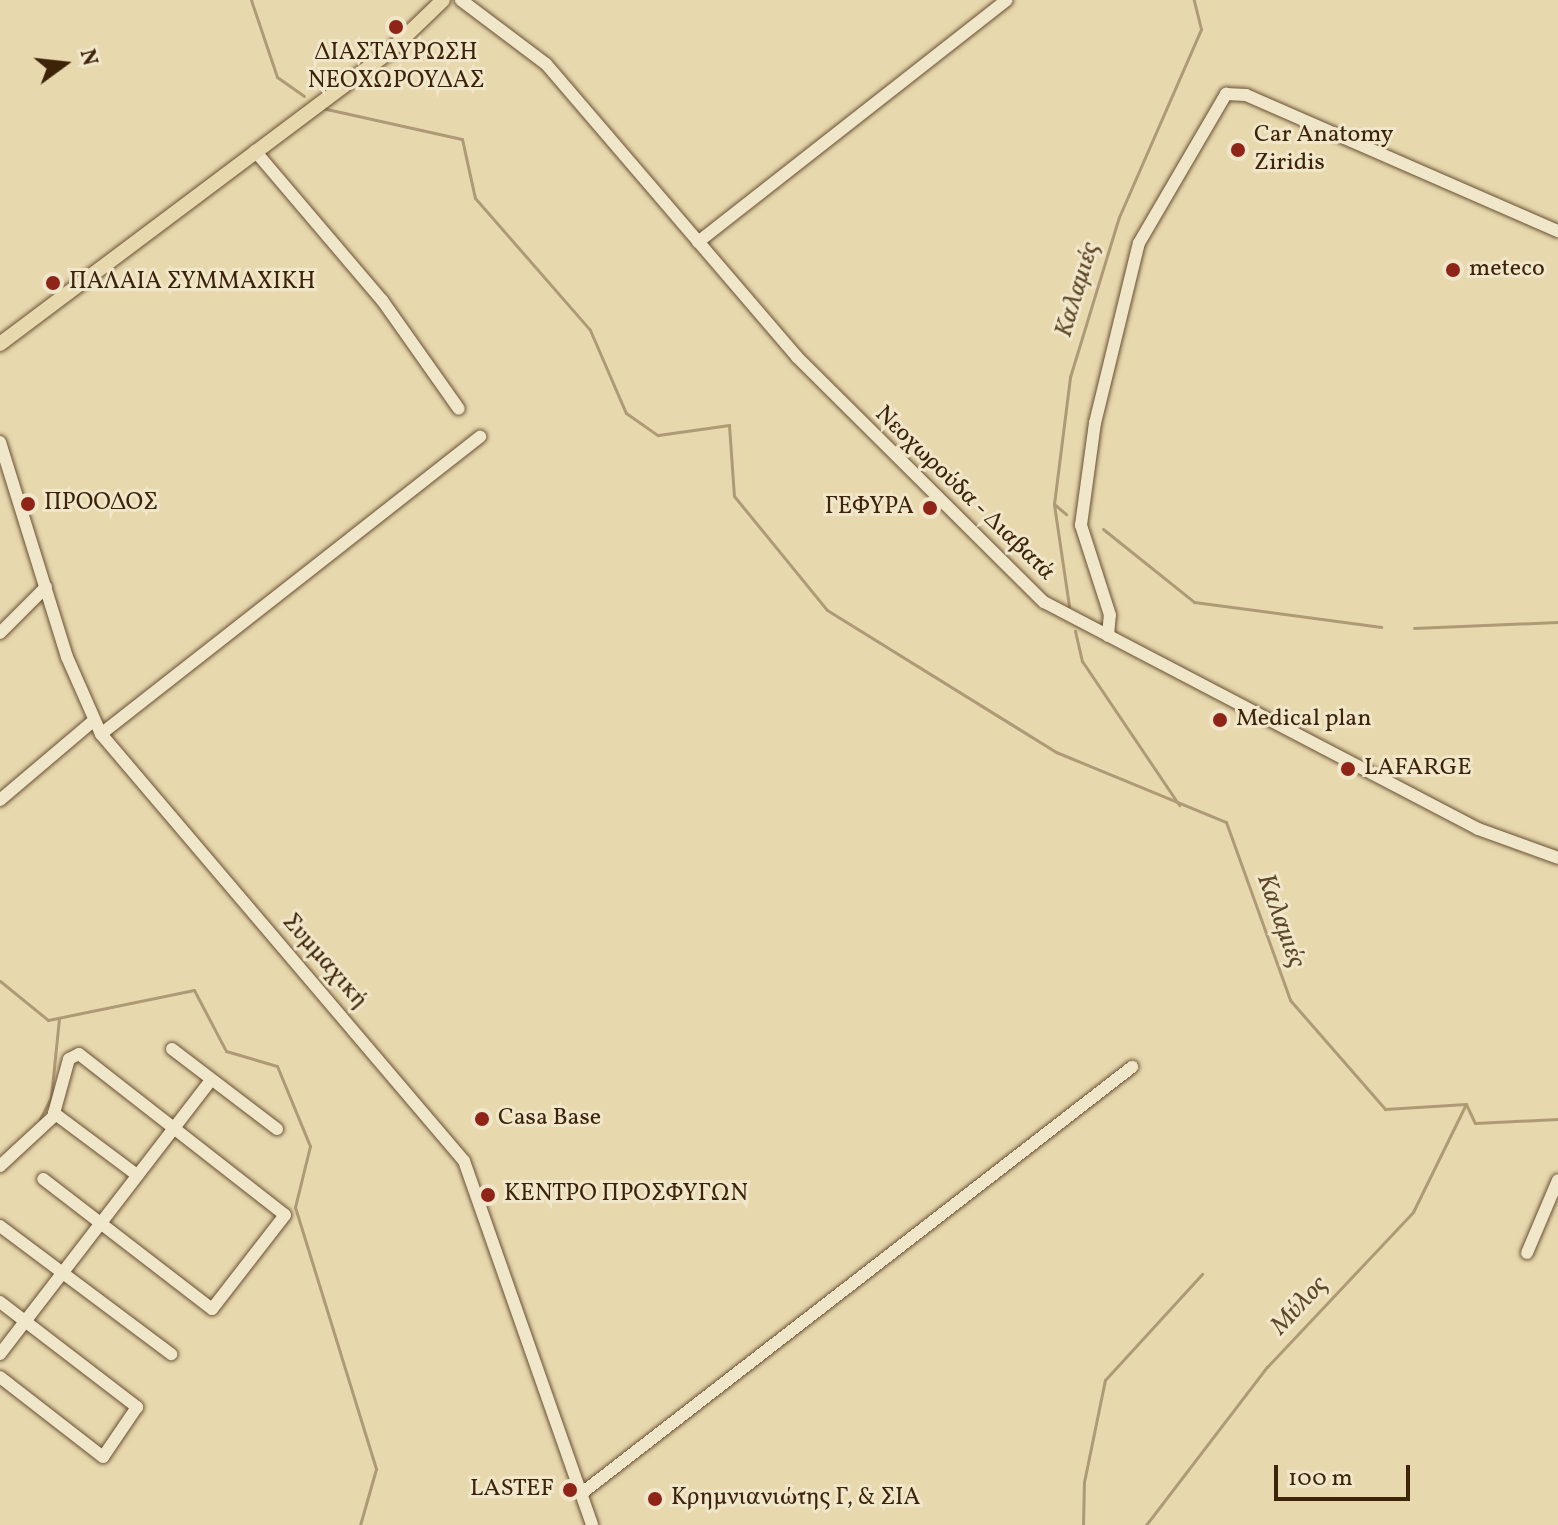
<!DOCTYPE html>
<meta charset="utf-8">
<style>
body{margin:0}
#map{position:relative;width:1558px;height:1525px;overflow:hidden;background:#e8d8ae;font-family:Vollkorn,serif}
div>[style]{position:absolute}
.stream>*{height:3px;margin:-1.5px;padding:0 1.5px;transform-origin:1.5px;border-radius:1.5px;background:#ae9a76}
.roads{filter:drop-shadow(0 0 2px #685032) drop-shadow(0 0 2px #685032)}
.minor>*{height:12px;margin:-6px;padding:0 6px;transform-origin:6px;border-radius:6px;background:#f0e6ca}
.major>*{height:14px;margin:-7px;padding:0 7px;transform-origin:7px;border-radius:7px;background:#e8d8ae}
.dots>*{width:22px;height:22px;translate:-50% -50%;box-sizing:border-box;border:4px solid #f0e6ca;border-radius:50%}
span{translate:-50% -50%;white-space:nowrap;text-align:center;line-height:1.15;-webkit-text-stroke:6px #f0e6ca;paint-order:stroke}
.poi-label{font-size:24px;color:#3d2308}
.left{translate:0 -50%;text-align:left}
.right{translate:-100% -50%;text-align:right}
.street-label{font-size:24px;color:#3d2308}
.water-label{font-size:26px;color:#5f4729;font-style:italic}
.north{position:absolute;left:24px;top:24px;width:80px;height:80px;-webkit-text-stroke:6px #f0e6ca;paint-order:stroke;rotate:75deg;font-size:22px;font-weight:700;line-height:32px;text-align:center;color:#3d2308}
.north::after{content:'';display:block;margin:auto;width:28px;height:36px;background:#3d2308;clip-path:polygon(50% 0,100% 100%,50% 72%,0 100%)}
.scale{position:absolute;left:1274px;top:1465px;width:136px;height:36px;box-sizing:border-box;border:4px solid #3d2308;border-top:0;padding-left:10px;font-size:24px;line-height:28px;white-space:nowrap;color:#3d2308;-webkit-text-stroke:6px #f0e6ca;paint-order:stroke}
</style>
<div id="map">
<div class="stream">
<i style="left:251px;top:0;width:81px;rotate:71.3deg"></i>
<i style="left:277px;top:77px;width:33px;rotate:35deg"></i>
<i style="left:322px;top:108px;width:143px;rotate:12.5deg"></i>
<i style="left:462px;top:139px;width:60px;rotate:77.6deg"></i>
<i style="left:475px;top:198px;width:175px;rotate:48.9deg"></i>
<i style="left:590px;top:330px;width:90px;rotate:66.6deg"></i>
<i style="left:626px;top:413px;width:39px;rotate:35deg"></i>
<i style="left:658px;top:435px;width:72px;rotate:-8deg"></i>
<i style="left:729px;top:425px;width:71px;rotate:86deg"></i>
<i style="left:734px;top:496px;width:147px;rotate:50.8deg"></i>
<i style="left:827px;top:610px;width:269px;rotate:31.8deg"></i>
<i style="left:1056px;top:752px;width:184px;rotate:22.4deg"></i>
<i style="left:1226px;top:822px;width:189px;rotate:70.2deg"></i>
<i style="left:1290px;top:1000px;width:145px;rotate:48.9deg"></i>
<i style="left:1385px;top:1109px;width:81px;rotate:-3.5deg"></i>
<i style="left:1466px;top:1104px;width:21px;rotate:65deg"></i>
<i style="left:1475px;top:1123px;width:83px;rotate:-2.8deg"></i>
<i style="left:1054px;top:504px;width:16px;rotate:40deg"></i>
<i style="left:1103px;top:529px;width:117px;rotate:38.7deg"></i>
<i style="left:1194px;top:602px;width:189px;rotate:7.6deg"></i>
<i style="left:1069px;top:606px;width:103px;rotate:-98.4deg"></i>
<i style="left:1054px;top:504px;width:128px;rotate:-82.8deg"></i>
<i style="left:1070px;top:377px;width:167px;rotate:-73deg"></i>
<i style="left:1119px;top:217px;width:205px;rotate:-66.4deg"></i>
<i style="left:1201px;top:29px;width:30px;rotate:-104deg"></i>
<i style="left:1414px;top:628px;width:144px;rotate:-2.4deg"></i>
<i style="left:1075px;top:631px;width:31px;rotate:77deg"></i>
<i style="left:1082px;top:661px;width:174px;rotate:56deg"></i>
<i style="left:0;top:981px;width:62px;rotate:39.1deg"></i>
<i style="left:48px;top:1020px;width:149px;rotate:-11.6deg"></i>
<i style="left:194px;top:990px;width:69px;rotate:62.3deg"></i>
<i style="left:226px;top:1051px;width:53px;rotate:16.4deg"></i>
<i style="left:277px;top:1066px;width:87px;rotate:67.6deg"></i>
<i style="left:310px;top:1146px;width:63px;rotate:103.8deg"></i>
<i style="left:295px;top:1207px;width:274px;rotate:72.8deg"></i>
<i style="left:376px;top:1469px;width:58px;rotate:105.9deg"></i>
<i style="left:40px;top:1119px;width:25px;rotate:-63deg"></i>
<i style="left:51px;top:1097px;width:79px;rotate:-84.2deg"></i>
<i style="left:1083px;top:1525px;width:43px;rotate:-88.7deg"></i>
<i style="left:1084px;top:1482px;width:104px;rotate:-78.4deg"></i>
<i style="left:1105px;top:1380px;width:144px;rotate:-47.5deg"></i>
<i style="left:1146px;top:1525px;width:199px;rotate:-52.6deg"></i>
<i style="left:1267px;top:1367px;width:213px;rotate:-46.7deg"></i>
<i style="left:1413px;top:1212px;width:120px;rotate:-63.9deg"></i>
</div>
<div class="roads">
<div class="minor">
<i style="left:461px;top:0;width:106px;rotate:37deg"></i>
<i style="left:546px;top:64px;width:386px;rotate:49.4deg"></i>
<i style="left:797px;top:357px;width:348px;rotate:44.8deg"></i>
<i style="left:1044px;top:602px;width:490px;rotate:27.6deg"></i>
<i style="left:1478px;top:829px;width:85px;rotate:19.9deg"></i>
<i style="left:255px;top:151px;width:196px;rotate:49.6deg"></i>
<i style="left:382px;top:300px;width:133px;rotate:54.8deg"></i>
<i style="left:698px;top:242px;width:392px;rotate:-38.1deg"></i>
<i style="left:0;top:442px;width:225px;rotate:72.7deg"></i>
<i style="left:67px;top:657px;width:84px;rotate:66.2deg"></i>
<i style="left:101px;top:734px;width:560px;rotate:49.63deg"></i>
<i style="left:464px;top:1161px;width:386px;rotate:70.6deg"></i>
<i style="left:0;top:633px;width:65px;rotate:-45deg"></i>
<i style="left:1108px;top:636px;width:21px;rotate:-85deg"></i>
<i style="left:1110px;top:615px;width:95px;rotate:-107.9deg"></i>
<i style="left:1081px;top:525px;width:103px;rotate:-82.2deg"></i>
<i style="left:1095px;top:423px;width:185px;rotate:-76.3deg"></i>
<i style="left:1139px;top:243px;width:173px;rotate:-59.7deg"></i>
<i style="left:1226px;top:94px;width:20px;rotate:3deg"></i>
<i style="left:1246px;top:95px;width:340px;rotate:23.6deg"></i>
<i style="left:101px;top:734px;width:482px;rotate:-38.1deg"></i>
<i style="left:0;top:800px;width:122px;rotate:-40.3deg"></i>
<i style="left:172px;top:1049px;width:132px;rotate:37.3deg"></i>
<i style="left:54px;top:1113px;width:104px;rotate:36.8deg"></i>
<i style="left:0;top:1166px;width:72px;rotate:-42.8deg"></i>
<i style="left:53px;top:1117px;width:60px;rotate:-74.6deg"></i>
<i style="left:69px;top:1059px;width:11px;rotate:-27deg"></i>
<i style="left:79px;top:1054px;width:261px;rotate:38deg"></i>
<i style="left:285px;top:1215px;width:119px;rotate:127.8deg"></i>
<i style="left:212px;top:1309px;width:213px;rotate:-142.4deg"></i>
<i style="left:0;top:1226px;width:214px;rotate:36.8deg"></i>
<i style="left:1527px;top:1253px;width:79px;rotate:-67deg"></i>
<i style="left:0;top:1302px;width:173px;rotate:37.5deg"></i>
<i style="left:137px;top:1407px;width:60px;rotate:124.2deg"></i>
<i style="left:103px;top:1457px;width:130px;rotate:-142.2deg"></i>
<i style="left:0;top:1354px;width:346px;rotate:-52.4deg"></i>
<i style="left:582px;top:1493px;width:696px;rotate:-37.76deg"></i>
</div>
<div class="major">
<i style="left:0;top:344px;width:485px;rotate:-36.9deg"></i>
<i style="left:388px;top:53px;width:76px;rotate:-43.9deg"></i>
</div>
</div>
<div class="dots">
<i style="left:396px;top:27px;background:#8f2418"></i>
<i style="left:1238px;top:150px;background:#8f2418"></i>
<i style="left:1453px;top:270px;background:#8f2418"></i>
<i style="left:53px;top:283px;background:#8f2418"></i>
<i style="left:28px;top:504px;background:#8f2418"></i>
<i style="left:930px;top:508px;background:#8f2418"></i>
<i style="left:1220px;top:720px;background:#8f2418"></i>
<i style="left:1348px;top:769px;background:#8f2418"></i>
<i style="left:482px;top:1119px;background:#8f2418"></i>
<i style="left:488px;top:1195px;background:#8f2418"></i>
<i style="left:570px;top:1490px;background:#8f2418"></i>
<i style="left:655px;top:1499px;background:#8f2418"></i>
</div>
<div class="poi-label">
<span style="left:396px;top:68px">ΔΙΑΣΤΑΥΡΩΣΗ<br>ΝΕΟΧΩΡΟΥΔΑΣ</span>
<span class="left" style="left:1254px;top:150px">Car Anatomy<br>Ziridis</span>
<span class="left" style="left:1469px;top:270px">meteco</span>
<span class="left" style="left:69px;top:283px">ΠΑΛΑΙΑ ΣΥΜΜΑΧΙΚΗ</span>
<span class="left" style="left:44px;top:504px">ΠΡΟΟΔΟΣ</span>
<span class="right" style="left:914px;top:508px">ΓΕΦΥΡΑ</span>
<span class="left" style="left:1236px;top:720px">Medical plan</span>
<span class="left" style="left:1364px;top:769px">LAFARGE</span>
<span class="left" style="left:498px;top:1119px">Casa Base</span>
<span class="left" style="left:504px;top:1195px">ΚΕΝΤΡΟ ΠΡΟΣΦΥΓΩΝ</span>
<span class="right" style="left:554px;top:1490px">LASTEF</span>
<span class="left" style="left:671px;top:1499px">Κρημνιανιώτης Γ, &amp; ΣΙΑ</span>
</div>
<div class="street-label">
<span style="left:964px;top:494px;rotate:44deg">Νεοχωρούδα - Διαβατά</span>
<span style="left:324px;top:962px;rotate:49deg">Συμμαχική</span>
</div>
<div class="water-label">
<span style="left:1078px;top:290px;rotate:-73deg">Καλαμιές</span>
<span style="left:1280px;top:921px;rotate:70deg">Καλαμιές</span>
<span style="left:1300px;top:1306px;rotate:-47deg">Μύλος</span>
</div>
<div class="north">N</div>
<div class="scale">100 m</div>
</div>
